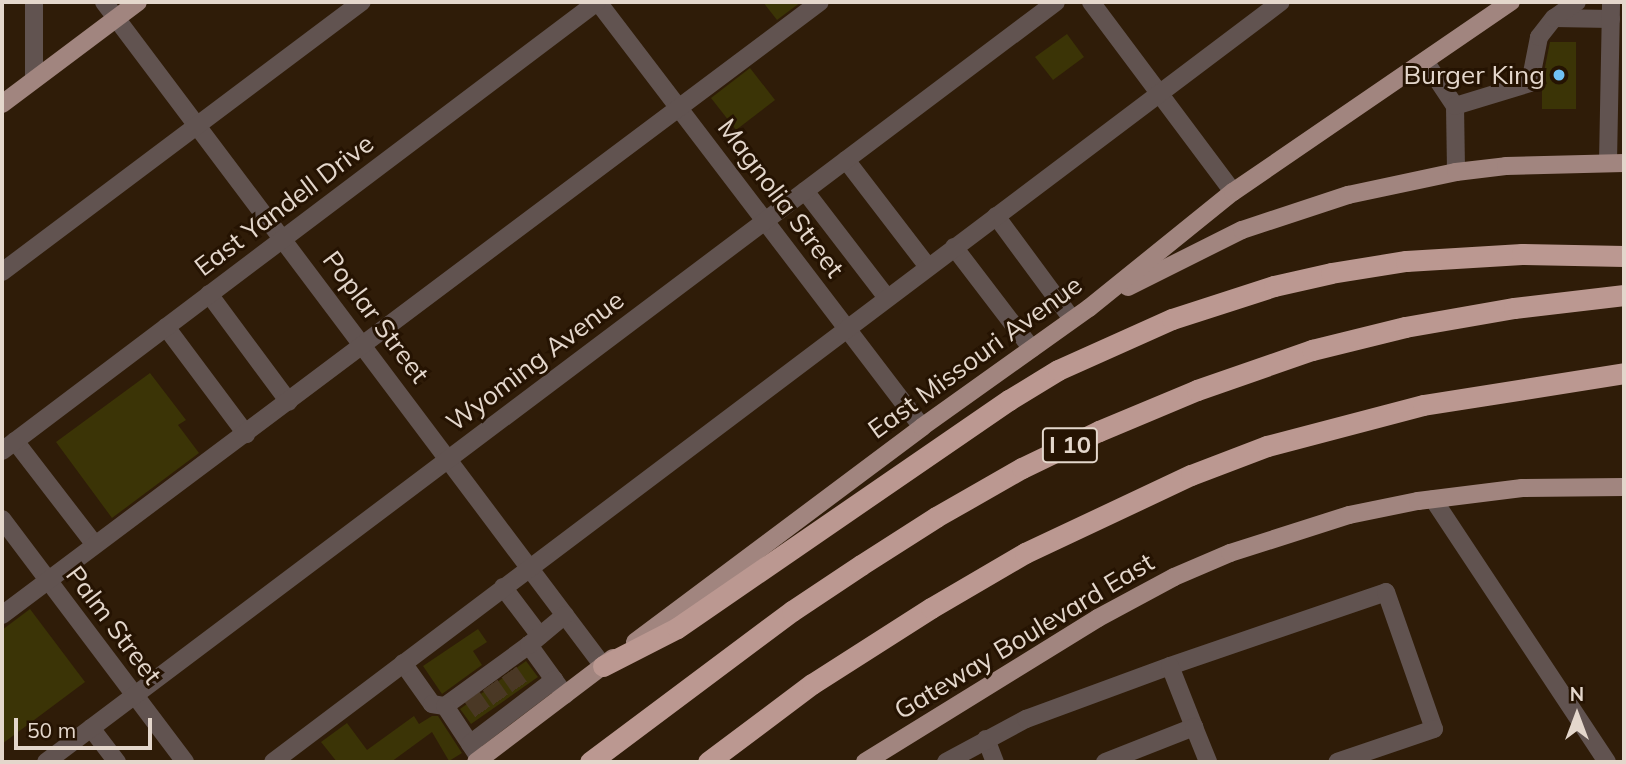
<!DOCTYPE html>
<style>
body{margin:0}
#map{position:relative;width:1626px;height:764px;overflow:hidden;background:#2f1c08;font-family:Mulish,sans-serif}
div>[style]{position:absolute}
.building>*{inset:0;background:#3b3406}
.minor-tunnel>*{height:18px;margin-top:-9px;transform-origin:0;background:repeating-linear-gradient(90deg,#4a3825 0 18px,transparent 0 27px)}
.minor>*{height:18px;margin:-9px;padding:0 9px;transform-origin:9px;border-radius:9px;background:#615350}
.major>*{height:18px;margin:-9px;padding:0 9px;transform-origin:9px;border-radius:9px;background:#a1857f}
.highway>*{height:21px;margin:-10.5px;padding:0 10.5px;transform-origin:10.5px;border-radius:10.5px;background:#bb9891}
.dots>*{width:19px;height:19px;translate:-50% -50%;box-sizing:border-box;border:4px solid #251302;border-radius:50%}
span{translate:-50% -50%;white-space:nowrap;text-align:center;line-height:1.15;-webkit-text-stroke:6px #251302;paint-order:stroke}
.shield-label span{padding:2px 5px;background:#251302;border:2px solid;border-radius:5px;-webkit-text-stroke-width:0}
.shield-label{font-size:24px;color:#e4d7cc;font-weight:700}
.poi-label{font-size:26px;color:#e4d7cc}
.right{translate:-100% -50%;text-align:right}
.street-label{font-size:26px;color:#e4d7cc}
.frame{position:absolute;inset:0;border:4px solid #e4d7cc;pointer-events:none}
.north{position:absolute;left:1542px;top:680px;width:70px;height:70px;-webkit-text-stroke:5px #251302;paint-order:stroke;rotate:0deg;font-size:19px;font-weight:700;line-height:28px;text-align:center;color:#e4d7cc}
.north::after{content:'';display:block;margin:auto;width:24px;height:32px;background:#e4d7cc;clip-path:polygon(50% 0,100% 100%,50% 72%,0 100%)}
.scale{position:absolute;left:14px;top:718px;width:138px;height:32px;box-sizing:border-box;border:4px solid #e4d7cc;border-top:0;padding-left:9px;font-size:21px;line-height:24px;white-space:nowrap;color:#e4d7cc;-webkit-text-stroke:5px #251302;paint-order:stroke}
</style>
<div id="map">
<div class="building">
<i style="clip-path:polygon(763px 2px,801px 2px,777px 20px)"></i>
<i style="clip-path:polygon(1067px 34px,1084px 57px,1053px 80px,1035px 57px)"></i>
<i style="clip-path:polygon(1550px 42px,1576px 42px,1576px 109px,1542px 109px,1542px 82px)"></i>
<i style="clip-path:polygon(750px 68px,775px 100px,736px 130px,711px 98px)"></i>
<i style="clip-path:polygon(150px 373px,186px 420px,178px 425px,199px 453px,112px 518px,56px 442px)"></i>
<i style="clip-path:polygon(30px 609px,85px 682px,2px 744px,2px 630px)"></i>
<i style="clip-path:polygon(478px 629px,487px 642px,473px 651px,482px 665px,442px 694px,423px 666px)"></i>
<i style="clip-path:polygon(526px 661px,538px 677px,471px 724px,460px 709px)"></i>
<i style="clip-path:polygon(414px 716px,419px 724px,432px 716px,438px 716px,462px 753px,449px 761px,432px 732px,391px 762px,337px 762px,321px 742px,347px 723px,367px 750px)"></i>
</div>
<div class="minor-tunnel">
<i style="left:509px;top:672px;width:21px;rotate:55deg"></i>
<i style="left:490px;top:685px;width:21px;rotate:55deg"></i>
<i style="left:472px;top:697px;width:21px;rotate:55deg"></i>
</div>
<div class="minor">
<i style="left:104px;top:2px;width:831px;rotate:53.07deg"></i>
<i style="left:598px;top:2px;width:534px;rotate:52.68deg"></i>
<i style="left:1091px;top:2px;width:237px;rotate:53.2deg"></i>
<i style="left:1554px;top:18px;width:57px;rotate:1deg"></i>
<i style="left:1425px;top:61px;width:54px;rotate:56.3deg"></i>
<i style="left:1455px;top:106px;width:66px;rotate:89.1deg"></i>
<i style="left:34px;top:79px;width:77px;rotate:-90deg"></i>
<i style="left:1455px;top:106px;width:78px;rotate:-17deg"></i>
<i style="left:1530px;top:83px;width:47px;rotate:-78.9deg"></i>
<i style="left:1539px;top:37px;width:24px;rotate:-52deg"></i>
<i style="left:1554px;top:18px;width:28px;rotate:-35deg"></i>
<i style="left:846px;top:160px;width:135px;rotate:52.5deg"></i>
<i style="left:1608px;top:162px;width:160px;rotate:-88.9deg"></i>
<i style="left:805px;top:191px;width:135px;rotate:52.5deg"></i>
<i style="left:996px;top:216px;width:128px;rotate:53.6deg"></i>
<i style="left:954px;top:247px;width:128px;rotate:52.6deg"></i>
<i style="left:2px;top:272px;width:450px;rotate:-36.9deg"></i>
<i style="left:209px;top:294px;width:134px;rotate:53.5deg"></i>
<i style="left:166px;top:327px;width:134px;rotate:53.2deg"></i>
<i style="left:15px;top:441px;width:131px;rotate:52.4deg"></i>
<i style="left:2px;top:451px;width:745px;rotate:-37.04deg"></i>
<i style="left:1433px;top:499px;width:315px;rotate:56.5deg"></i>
<i style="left:2px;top:519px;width:304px;rotate:53deg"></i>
<i style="left:503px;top:587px;width:61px;rotate:52.9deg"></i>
<i style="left:2px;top:615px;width:1022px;rotate:-36.85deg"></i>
<i style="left:403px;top:663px;width:50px;rotate:54.7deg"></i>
<i style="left:432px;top:704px;width:13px;rotate:9deg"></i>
<i style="left:445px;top:706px;width:104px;rotate:-36deg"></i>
<i style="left:1170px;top:666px;width:228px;rotate:-18.9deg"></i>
<i style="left:1386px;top:592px;width:145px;rotate:70.7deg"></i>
<i style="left:1434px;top:729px;width:102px;rotate:161.2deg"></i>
<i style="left:565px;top:695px;width:62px;rotate:-125.8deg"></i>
<i style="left:529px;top:645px;width:47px;rotate:-39.8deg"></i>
<i style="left:445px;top:706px;width:56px;rotate:56.6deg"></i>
<i style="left:91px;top:728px;width:43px;rotate:52.6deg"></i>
<i style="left:986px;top:739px;width:25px;rotate:69deg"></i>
<i style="left:470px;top:744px;width:106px;rotate:-37.3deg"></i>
<i style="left:46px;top:762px;width:1264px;rotate:-36.96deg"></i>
<i style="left:273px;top:762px;width:1262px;rotate:-37.02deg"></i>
<i style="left:946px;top:762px;width:91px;rotate:-28.3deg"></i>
<i style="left:1026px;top:719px;width:153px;rotate:-20.2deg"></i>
<i style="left:1170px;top:666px;width:66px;rotate:68.5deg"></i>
<i style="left:1105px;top:762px;width:96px;rotate:-21.5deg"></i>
<i style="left:1194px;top:727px;width:38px;rotate:68deg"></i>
</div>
<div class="major">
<i style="left:2px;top:104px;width:170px;rotate:-36.9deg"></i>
<i style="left:1128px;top:287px;width:127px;rotate:-26.6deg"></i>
<i style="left:1242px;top:230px;width:112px;rotate:-18.3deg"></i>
<i style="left:1348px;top:195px;width:110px;rotate:-12deg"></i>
<i style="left:1456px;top:172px;width:50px;rotate:-6.8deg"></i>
<i style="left:1506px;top:166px;width:118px;rotate:-1.5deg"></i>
<i style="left:635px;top:642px;width:359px;rotate:-36.8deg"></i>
<i style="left:922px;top:427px;width:205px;rotate:-35.5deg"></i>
<i style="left:1089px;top:308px;width:185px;rotate:-38.9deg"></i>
<i style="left:1233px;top:192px;width:337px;rotate:-34.4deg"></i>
<i style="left:476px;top:762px;width:172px;rotate:-37.2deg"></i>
<i style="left:865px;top:762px;width:274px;rotate:-31.7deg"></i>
<i style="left:1098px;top:618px;width:86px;rotate:-28.3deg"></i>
<i style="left:1174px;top:577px;width:61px;rotate:-23.2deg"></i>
<i style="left:1230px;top:553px;width:125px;rotate:-17.7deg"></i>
<i style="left:1349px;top:515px;width:70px;rotate:-11.5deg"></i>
<i style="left:1418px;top:501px;width:105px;rotate:-7.1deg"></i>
<i style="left:1522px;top:488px;width:102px;rotate:-0.6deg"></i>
</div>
<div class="highway">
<i style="left:603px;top:666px;width:83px;rotate:-27.2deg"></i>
<i style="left:677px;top:628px;width:403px;rotate:-34.5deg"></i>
<i style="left:1009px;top:400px;width:57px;rotate:-31.5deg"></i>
<i style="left:1058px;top:370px;width:125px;rotate:-24.1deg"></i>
<i style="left:1172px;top:319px;width:107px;rotate:-17.9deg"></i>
<i style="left:1274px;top:286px;width:58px;rotate:-12.8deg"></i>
<i style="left:1331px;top:273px;width:76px;rotate:-9.1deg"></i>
<i style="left:1406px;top:261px;width:116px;rotate:-3.5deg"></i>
<i style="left:1522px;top:254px;width:102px;rotate:1.1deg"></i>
<i style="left:590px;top:762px;width:252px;rotate:-36.8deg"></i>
<i style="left:792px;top:611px;width:83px;rotate:-33.7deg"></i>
<i style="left:861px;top:565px;width:89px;rotate:-32.6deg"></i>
<i style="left:936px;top:517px;width:99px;rotate:-29.7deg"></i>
<i style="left:1022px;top:468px;width:85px;rotate:-25.7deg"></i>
<i style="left:1099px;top:431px;width:106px;rotate:-22.7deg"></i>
<i style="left:1197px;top:390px;width:122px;rotate:-19.2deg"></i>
<i style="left:1312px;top:350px;width:96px;rotate:-13.9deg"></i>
<i style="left:1405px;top:327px;width:111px;rotate:-9.9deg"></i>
<i style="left:1514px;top:308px;width:111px;rotate:-6.7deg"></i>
<i style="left:708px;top:762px;width:130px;rotate:-36.9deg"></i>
<i style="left:812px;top:684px;width:141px;rotate:-32.6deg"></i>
<i style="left:931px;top:608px;width:109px;rotate:-30.3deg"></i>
<i style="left:1025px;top:553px;width:183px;rotate:-25.2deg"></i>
<i style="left:1191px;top:475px;width:81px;rotate:-20.9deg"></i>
<i style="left:1267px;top:446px;width:161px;rotate:-14.7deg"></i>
<i style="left:1423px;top:405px;width:204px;rotate:-9deg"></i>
</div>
<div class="dots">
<i style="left:1559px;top:75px;background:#70c1f4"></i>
</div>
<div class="shield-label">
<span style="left:1070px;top:445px">I 10</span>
</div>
<div class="poi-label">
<span class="right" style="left:1545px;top:75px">Burger King</span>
</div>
<div class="street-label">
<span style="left:781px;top:198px;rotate:53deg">Magnolia Street</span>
<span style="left:284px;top:205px;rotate:-37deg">East Yandell Drive</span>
<span style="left:376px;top:317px;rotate:53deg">Poplar Street</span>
<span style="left:975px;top:357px;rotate:-36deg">East Missouri Avenue</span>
<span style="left:535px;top:361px;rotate:-37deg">Wyoming Avenue</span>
<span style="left:114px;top:625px;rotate:53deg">Palm Street</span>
<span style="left:1024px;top:636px;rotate:-31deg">Gateway Boulevard East</span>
</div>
<div class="frame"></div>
<div class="north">N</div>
<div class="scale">50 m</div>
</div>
